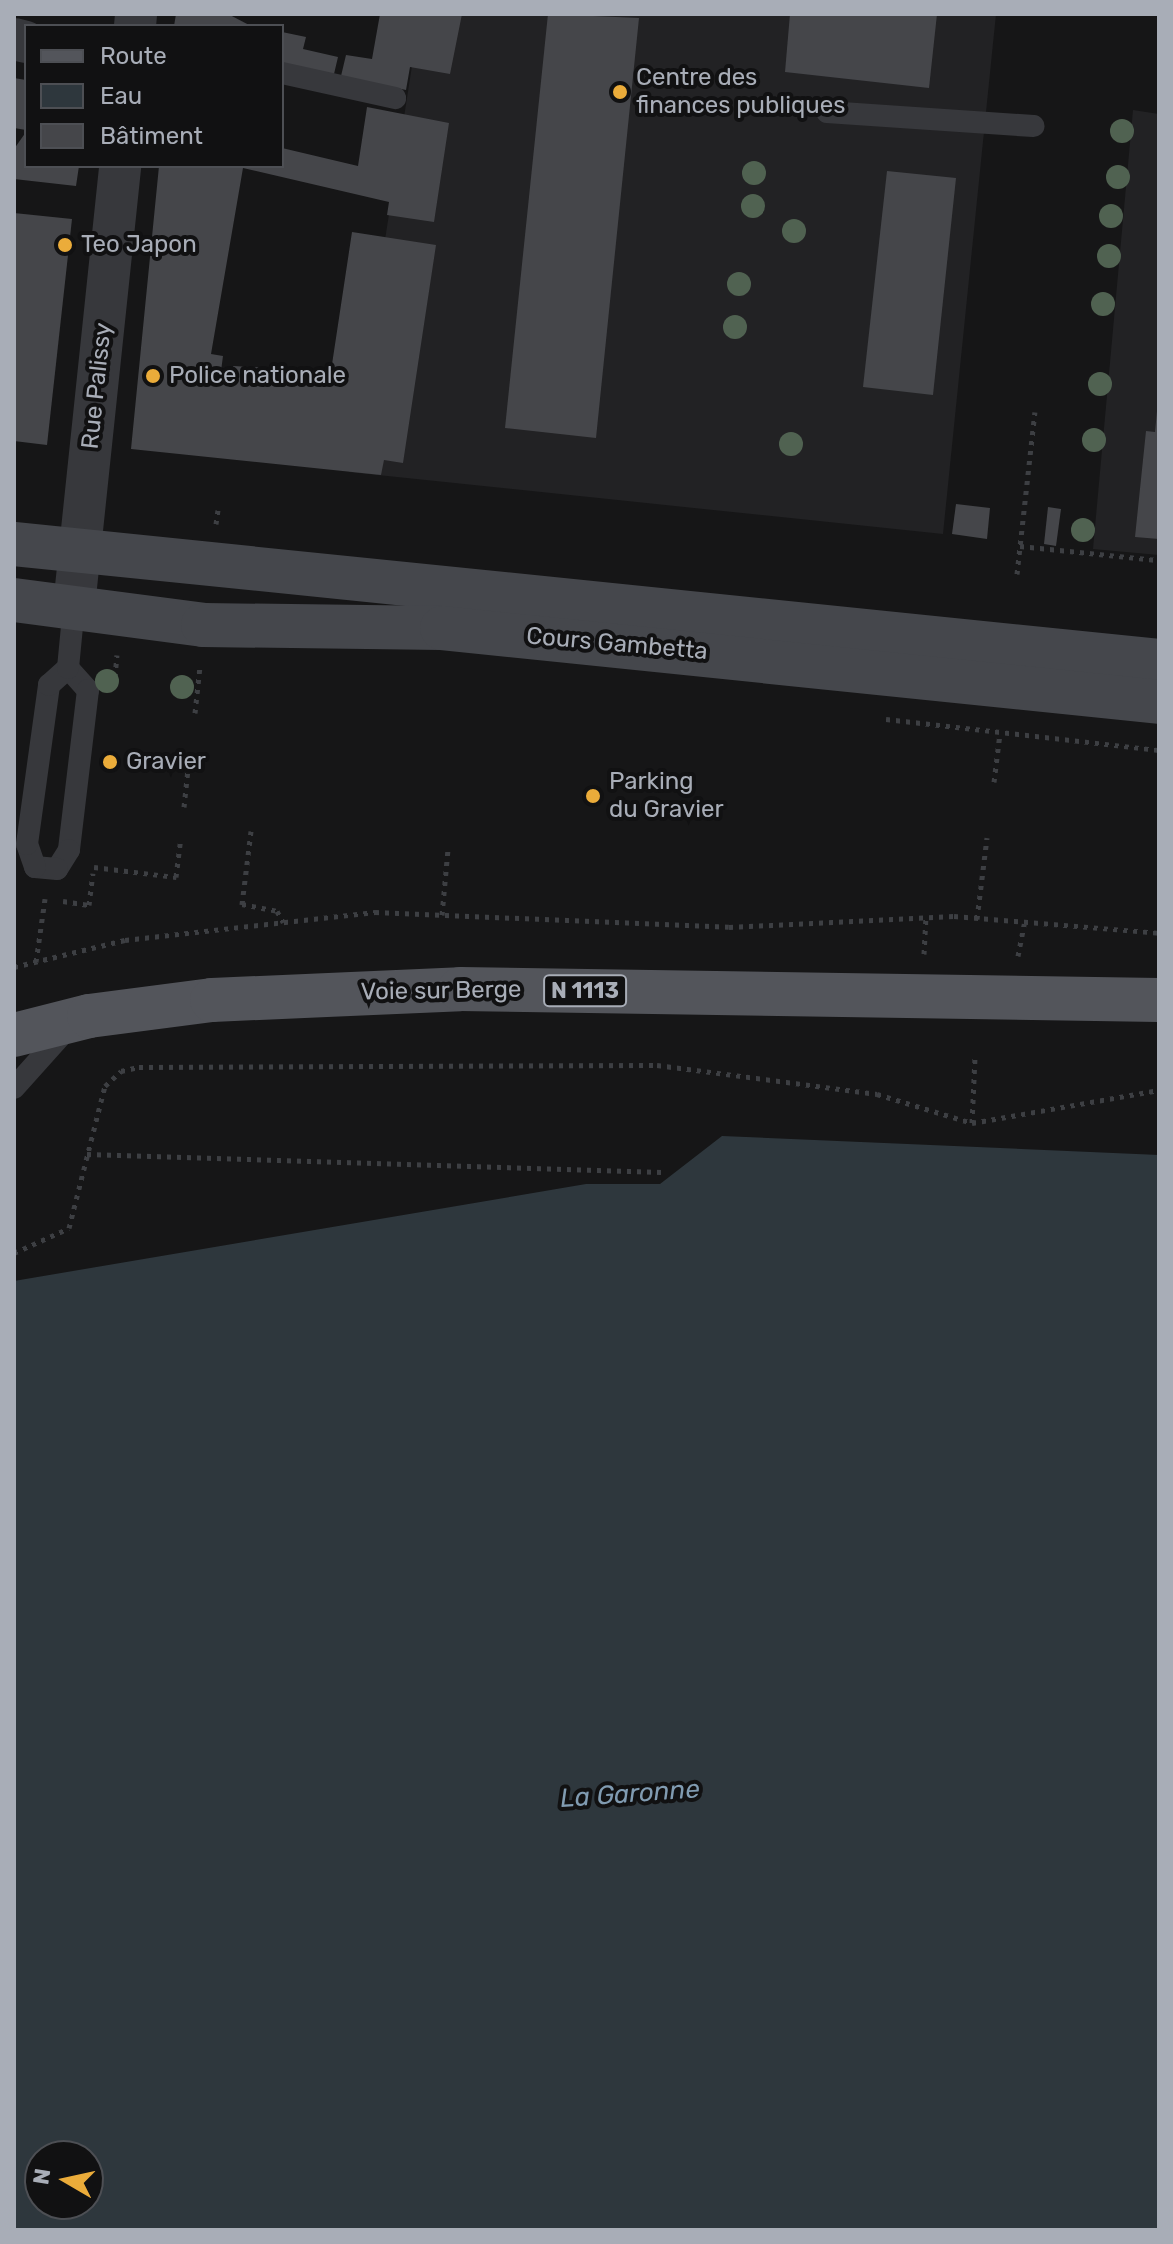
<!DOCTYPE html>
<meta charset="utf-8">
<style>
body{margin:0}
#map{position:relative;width:1173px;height:2244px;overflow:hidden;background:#161617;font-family:Rubik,sans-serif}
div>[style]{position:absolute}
.built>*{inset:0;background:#222224}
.water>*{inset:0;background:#2e373d}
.building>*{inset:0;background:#45464a}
.path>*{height:5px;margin-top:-2.5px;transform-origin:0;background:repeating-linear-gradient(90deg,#3d3f43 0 4px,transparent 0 10px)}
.service>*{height:22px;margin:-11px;padding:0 11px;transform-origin:11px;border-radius:11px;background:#37383c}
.minor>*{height:42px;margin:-21px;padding:0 21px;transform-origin:21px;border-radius:21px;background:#37383c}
.secondary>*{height:44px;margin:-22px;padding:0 22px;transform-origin:22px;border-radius:22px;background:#45474c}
.primary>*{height:44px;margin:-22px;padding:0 22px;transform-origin:22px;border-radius:22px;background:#53555b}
.trees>*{width:24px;height:24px;margin:-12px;border-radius:50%;background:#506251}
.dots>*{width:22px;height:22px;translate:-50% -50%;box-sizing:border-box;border:4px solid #111112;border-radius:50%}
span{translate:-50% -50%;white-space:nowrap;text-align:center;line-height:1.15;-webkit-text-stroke:8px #111112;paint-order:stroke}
.shield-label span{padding:2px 6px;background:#111112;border:2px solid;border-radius:6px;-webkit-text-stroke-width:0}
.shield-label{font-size:22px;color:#a8adb7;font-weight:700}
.poi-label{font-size:24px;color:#a8adb7}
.left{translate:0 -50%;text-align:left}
.street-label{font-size:24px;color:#a8adb7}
.water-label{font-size:26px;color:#809bb1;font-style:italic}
.frame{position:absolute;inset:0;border:16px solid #a8adb7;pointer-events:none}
.legend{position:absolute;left:24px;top:24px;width:260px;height:144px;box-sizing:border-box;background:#111112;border:2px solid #4d4f54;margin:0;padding:10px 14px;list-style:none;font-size:24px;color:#a8adb7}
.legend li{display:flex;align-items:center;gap:16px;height:40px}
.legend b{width:40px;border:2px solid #4d4f54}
.north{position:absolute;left:24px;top:2140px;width:80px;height:80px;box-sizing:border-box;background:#111112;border:2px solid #4d4f54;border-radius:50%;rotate:279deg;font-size:22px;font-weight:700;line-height:32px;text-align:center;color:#a8adb7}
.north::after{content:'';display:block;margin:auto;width:28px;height:36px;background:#ebac3a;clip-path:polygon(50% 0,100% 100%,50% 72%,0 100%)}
</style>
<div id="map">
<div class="built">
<i style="clip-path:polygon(420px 14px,996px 14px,943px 534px,349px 472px)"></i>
<i style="clip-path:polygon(1133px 110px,1159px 114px,1159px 555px,1093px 549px)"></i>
</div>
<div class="water">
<i style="clip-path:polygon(evenodd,722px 1136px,1159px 1155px,1159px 2230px,14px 2230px,14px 1281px,586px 1184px,660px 1184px,722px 1136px,40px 2156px,88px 2156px,88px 2204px,40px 2204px,40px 2156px)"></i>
</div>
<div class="building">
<i style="clip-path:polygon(176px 14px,228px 14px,251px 26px,174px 26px)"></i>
<i style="clip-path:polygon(380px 14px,462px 14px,450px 74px,410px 67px,406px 90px,341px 76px,346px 55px,372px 59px)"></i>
<i style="clip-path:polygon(548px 14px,639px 18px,596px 438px,505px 428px)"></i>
<i style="clip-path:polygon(790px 14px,937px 14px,929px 88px,785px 72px)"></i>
<i style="clip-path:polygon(282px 32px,306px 37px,303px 49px,338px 57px,334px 74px,282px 63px)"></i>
<i style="clip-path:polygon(14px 78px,26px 80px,26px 130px,14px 128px)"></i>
<i style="clip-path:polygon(367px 107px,449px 123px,434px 222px,387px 215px,389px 202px,243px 168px,211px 354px,223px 356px,221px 371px,232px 372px,233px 366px,331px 371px,352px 232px,436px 245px,403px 463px,384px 460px,381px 475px,131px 449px,159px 166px,282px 166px,282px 148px,358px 166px)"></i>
<i style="clip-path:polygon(26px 132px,26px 166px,79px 166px,76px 186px,14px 179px,14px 149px)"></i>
<i style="clip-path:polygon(887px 171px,956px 178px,933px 395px,863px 387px)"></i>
<i style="clip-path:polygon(14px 213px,72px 219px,47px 445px,14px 441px)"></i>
<i style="clip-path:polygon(1157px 411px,1159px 411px,1159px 539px,1135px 537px,1146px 431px,1155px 432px)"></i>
<i style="clip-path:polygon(956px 504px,990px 508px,987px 539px,952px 534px)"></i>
<i style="clip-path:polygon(1048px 507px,1061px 509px,1056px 546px,1044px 544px)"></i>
</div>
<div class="path">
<i style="left:216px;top:524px;width:14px;rotate:-82deg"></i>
<i style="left:1020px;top:546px;width:140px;rotate:5.8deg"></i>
<i style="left:1017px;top:574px;width:163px;rotate:-83.7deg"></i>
<i style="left:115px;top:677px;width:22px;rotate:-85deg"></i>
<i style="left:195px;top:713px;width:47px;rotate:-83.9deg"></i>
<i style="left:886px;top:719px;width:275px;rotate:6.5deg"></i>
<i style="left:994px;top:782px;width:49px;rotate:-83deg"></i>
<i style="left:184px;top:807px;width:57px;rotate:-84deg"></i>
<i style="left:251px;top:831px;width:74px;rotate:97deg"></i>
<i style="left:242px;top:904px;width:36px;rotate:11deg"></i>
<i style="left:277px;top:911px;width:13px;rotate:61deg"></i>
<i style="left:94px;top:867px;width:83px;rotate:7deg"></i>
<i style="left:176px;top:877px;width:34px;rotate:-83deg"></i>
<i style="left:63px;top:901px;width:26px;rotate:9deg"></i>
<i style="left:89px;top:905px;width:32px;rotate:-83deg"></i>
<i style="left:442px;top:915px;width:66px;rotate:-84.8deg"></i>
<i style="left:977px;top:919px;width:82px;rotate:-83deg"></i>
<i style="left:924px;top:954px;width:37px;rotate:-87deg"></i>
<i style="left:1018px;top:956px;width:33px;rotate:-79deg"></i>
<i style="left:36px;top:962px;width:64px;rotate:-81.9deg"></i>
<i style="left:14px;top:967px;width:114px;rotate:-13.7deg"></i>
<i style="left:125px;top:940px;width:252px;rotate:-6.4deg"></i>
<i style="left:375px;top:912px;width:354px;rotate:2.4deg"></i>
<i style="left:729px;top:927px;width:225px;rotate:-2.8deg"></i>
<i style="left:954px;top:916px;width:206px;rotate:4.7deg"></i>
<i style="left:972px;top:1123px;width:66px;rotate:-87.4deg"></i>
<i style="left:87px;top:1154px;width:575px;rotate:1.79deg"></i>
<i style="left:14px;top:1253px;width:60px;rotate:-24.4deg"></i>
<i style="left:69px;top:1228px;width:146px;rotate:-75.8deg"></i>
<i style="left:105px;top:1086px;width:22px;rotate:-43deg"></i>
<i style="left:121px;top:1071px;width:18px;rotate:-13deg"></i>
<i style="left:139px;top:1067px;width:518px;rotate:-0.22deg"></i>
<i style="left:657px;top:1065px;width:222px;rotate:7.5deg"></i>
<i style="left:877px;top:1094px;width:99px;rotate:17deg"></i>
<i style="left:972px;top:1123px;width:190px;rotate:-10deg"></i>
</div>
<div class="service">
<i style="left:282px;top:73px;width:116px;rotate:12.5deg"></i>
<i style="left:827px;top:112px;width:207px;rotate:3.9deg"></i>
<i style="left:68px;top:668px;width:30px;rotate:48deg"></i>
<i style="left:88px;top:690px;width:161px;rotate:96.8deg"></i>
<i style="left:69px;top:850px;width:22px;rotate:122deg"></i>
<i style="left:57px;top:869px;width:22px;rotate:-175deg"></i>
<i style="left:35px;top:867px;width:24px;rotate:-109deg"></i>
<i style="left:27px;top:844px;width:161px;rotate:-82.1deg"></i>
<i style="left:49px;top:685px;width:25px;rotate:-42deg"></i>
<i style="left:68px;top:668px;width:62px;rotate:-84.5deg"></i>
<i style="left:14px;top:1088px;width:75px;rotate:-48.2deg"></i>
</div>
<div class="minor">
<i style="left:135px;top:26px;width:12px;rotate:-85deg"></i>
<i style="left:14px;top:39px;width:12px;rotate:14deg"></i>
<i style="left:74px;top:606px;width:442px;rotate:-84deg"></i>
</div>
<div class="secondary">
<i style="left:14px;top:544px;width:1151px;rotate:5.83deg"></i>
<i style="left:14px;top:600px;width:191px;rotate:7.5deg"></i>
<i style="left:203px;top:625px;width:239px;rotate:0.7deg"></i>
<i style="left:442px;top:628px;width:721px;rotate:5.89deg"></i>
</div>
<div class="primary">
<i style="left:14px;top:1035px;width:77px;rotate:-14.2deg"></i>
<i style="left:89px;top:1016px;width:124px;rotate:-7.4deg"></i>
<i style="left:212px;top:1000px;width:248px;rotate:-2.5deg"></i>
<i style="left:460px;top:989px;width:699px;rotate:0.9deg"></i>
</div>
<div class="trees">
<i style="left:1122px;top:131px"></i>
<i style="left:754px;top:173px"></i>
<i style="left:1118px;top:177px"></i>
<i style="left:753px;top:206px"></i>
<i style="left:1111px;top:216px"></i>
<i style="left:794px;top:231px"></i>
<i style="left:1109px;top:256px"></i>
<i style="left:739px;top:284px"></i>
<i style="left:1103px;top:304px"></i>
<i style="left:735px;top:327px"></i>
<i style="left:1100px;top:384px"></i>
<i style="left:1094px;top:440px"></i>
<i style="left:791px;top:444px"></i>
<i style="left:1083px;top:530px"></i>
<i style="left:107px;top:681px"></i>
<i style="left:182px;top:687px"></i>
</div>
<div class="dots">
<i style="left:620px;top:92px;background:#ebac3a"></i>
<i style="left:65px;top:245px;background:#ebac3a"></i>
<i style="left:153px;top:376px;background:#ebac3a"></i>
<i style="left:110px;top:762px;background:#ebac3a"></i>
<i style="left:593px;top:796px;background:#ebac3a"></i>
</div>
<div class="shield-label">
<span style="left:585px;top:991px">N 1113</span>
</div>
<div class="poi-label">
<span class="left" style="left:636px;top:92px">Centre des<br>finances publiques</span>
<span class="left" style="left:81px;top:245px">Teo Japon</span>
<span class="left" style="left:169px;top:376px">Police nationale</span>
<span class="left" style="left:126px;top:762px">Gravier</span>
<span class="left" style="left:609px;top:796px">Parking<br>du Gravier</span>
</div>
<div class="street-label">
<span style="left:97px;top:386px;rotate:-84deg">Rue Palissy</span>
<span style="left:617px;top:644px;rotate:5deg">Cours Gambetta</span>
<span style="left:441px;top:991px;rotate:-1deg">Voie sur Berge</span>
</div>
<div class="water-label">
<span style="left:630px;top:1794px;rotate:-4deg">La Garonne</span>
</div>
<div class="frame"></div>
<ul class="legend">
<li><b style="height:10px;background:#53555b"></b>Route</li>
<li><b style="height:22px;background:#2e373d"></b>Eau</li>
<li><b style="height:22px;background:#45464a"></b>Bâtiment</li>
</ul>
<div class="north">N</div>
</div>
